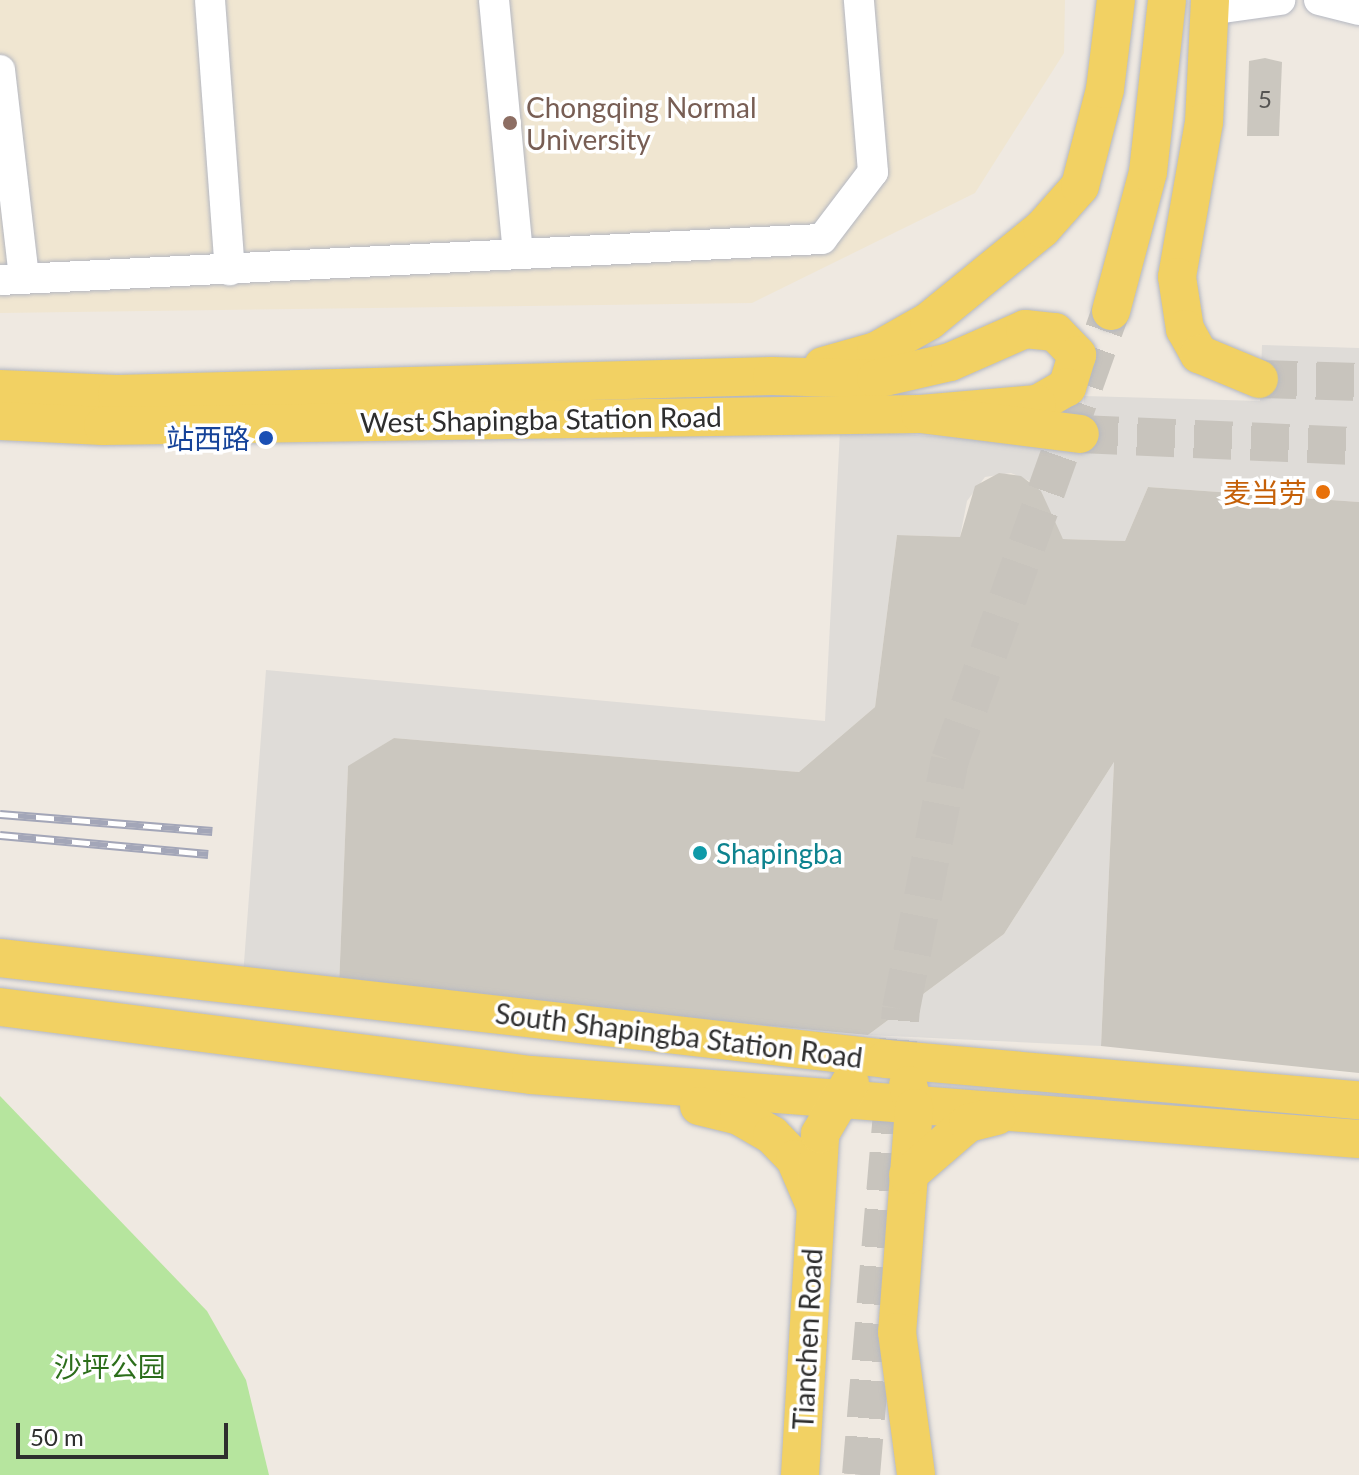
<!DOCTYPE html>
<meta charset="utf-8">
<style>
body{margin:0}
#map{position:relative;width:1359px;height:1475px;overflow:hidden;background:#efe9e1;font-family:Lato,"Noto Sans SC",sans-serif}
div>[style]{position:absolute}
.education>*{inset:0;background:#f0e6d1}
.green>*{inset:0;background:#b6e59e}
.plaza>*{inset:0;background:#dfdcd8}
.building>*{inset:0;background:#cbc7bf}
.major-tunnel>*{height:38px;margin-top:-19px;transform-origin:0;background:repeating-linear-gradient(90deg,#c8c4bd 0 38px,transparent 0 57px)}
.roads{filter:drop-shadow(0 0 2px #b4b7c1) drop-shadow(0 0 2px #b4b7c1)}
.minor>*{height:30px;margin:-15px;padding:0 15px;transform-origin:15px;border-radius:15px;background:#fff}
.major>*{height:38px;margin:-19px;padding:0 19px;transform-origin:19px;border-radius:19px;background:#f2d163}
.rail>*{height:9px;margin-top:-4.5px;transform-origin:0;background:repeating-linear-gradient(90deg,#fff 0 18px,#a3a6b8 0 36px);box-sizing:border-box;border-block:2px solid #a3a6b8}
.dots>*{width:22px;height:22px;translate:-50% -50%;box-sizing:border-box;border:4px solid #fff;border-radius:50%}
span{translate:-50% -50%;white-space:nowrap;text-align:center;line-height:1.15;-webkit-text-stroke:7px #fff;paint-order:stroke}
.number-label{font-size:24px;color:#555452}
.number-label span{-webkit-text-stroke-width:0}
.education-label{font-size:28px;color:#785e54}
.left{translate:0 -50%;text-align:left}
.street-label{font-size:28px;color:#2e2e2e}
.transit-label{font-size:28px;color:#164399}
.right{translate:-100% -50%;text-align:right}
.food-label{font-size:28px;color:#c56008}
.culture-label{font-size:28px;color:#0d838f}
.park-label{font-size:28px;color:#2c6e1b}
.scale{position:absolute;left:16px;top:1423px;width:212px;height:36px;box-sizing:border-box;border:4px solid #2e2e2e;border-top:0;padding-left:10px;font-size:24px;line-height:28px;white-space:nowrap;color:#2e2e2e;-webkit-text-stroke:6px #fff;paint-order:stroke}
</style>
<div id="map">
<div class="education">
<i style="clip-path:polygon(0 0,1065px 0,1064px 53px,975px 193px,752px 303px,0 313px)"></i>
</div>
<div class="green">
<i style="clip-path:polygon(0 1096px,207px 1311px,246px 1380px,269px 1475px,0 1475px)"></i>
</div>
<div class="plaza">
<i style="clip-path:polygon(1262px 345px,1359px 348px,1359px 502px,1148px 487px,1125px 541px,1063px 539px,1032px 482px,1011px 473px,985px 477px,967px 501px,960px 537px,897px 535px,875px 707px,799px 772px,394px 738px,348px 767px,339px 986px,243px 976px,266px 670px,825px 721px,840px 430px,1081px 446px,1084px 396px,1260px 401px)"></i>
<i style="clip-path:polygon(1114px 762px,1101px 1046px,868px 1035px,1004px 934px)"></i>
</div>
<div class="building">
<i style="clip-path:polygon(1265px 58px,1282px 62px,1279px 136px,1247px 136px,1249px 61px)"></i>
<i style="clip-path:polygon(999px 473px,1021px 476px,1041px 491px,1063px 539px,1125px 541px,1148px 487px,1359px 502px,1359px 1073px,1101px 1046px,1114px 762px,1004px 934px,868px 1035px,339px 986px,348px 766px,394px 738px,799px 772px,875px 707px,897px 535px,960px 537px,975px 486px)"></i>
</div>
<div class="major-tunnel">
<i style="left:1259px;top:379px;width:100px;rotate:1.7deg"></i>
<i style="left:1080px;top:434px;width:279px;rotate:2.5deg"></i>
<i style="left:861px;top:1475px;width:468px;rotate:-85.1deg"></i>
<i style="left:901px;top:1009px;width:254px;rotate:-78.9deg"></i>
<i style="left:950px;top:760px;width:477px;rotate:-70.3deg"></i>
</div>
<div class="roads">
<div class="minor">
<i style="left:210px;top:0;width:271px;rotate:85.8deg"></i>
<i style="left:494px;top:0;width:254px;rotate:84.6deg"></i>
<i style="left:1319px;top:0;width:41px;rotate:14deg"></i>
<i style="left:1209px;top:10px;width:72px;rotate:-8deg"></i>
<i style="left:0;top:70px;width:210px;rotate:83.4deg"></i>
<i style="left:0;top:280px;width:823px;rotate:-2.86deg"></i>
<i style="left:822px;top:239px;width:84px;rotate:-52.7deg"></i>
<i style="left:873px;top:172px;width:173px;rotate:-94.7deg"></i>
</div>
<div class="major">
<i style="left:1210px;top:0;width:122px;rotate:92.8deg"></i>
<i style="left:1204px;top:122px;width:157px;rotate:99.9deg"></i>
<i style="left:1177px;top:277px;width:53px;rotate:81.3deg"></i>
<i style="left:1185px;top:329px;width:29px;rotate:61deg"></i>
<i style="left:1199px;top:354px;width:65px;rotate:22.6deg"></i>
<i style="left:1111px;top:311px;width:144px;rotate:-75.1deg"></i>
<i style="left:1148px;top:172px;width:173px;rotate:-83.7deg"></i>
<i style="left:823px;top:366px;width:55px;rotate:-15.8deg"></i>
<i style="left:876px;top:351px;width:61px;rotate:-29.5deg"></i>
<i style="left:929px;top:321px;width:146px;rotate:-39.2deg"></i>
<i style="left:1042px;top:229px;width:57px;rotate:-48.5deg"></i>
<i style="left:1080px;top:186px;width:100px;rotate:-75.5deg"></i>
<i style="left:1105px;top:89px;width:90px;rotate:-83deg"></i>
<i style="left:0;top:389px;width:117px;rotate:2.4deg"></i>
<i style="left:117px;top:394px;width:655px;rotate:-1.57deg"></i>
<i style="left:772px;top:376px;width:104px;rotate:1.7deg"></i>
<i style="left:876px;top:379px;width:76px;rotate:-12.9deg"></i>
<i style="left:950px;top:362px;width:82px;rotate:-23.7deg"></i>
<i style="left:1025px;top:329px;width:30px;rotate:6deg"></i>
<i style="left:1055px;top:332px;width:32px;rotate:46deg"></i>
<i style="left:1077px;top:355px;width:34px;rotate:107deg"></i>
<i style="left:1067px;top:387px;width:34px;rotate:150deg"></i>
<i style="left:1037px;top:404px;width:117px;rotate:175.1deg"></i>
<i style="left:0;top:421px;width:103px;rotate:2.8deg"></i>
<i style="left:103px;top:426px;width:817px;rotate:-0.84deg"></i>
<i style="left:920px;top:414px;width:161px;rotate:7.1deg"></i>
<i style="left:0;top:958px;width:892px;rotate:6.5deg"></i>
<i style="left:886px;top:1059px;width:475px;rotate:5deg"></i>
<i style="left:0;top:1007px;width:535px;rotate:7.3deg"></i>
<i style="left:531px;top:1075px;width:830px;rotate:4.42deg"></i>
<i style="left:908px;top:1085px;width:24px;rotate:75deg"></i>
<i style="left:914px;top:1108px;width:225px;rotate:94.3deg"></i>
<i style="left:897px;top:1332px;width:144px;rotate:82.4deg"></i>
<i style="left:699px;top:1106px;width:41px;rotate:14deg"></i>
<i style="left:739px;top:1116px;width:38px;rotate:30deg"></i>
<i style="left:772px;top:1135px;width:33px;rotate:46deg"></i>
<i style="left:795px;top:1159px;width:46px;rotate:66.8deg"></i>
<i style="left:908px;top:1175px;width:79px;rotate:-40.9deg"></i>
<i style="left:968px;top:1123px;width:30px;rotate:-14deg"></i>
<i style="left:800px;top:1475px;width:342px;rotate:-86.6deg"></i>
<i style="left:820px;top:1134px;width:59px;rotate:-59.5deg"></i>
</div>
</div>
<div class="rail">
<i style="left:0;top:814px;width:213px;rotate:4.6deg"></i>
<i style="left:0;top:835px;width:209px;rotate:5.2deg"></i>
</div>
<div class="dots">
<i style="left:510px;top:123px;background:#8d6e63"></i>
<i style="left:266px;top:438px;background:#1a4fb4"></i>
<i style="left:1323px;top:492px;background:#e8710a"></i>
<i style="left:700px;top:853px;background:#0f9aa8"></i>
</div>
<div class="number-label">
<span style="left:1265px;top:99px">5</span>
</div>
<div class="education-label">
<span class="left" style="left:526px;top:123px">Chongqing Normal<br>University</span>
</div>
<div class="street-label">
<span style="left:541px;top:419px;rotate:-1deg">West Shapingba Station Road</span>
<span style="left:679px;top:1035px;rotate:7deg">South Shapingba Station Road</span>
<span style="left:807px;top:1339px;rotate:-87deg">Tianchen Road</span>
</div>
<div class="transit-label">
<span class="right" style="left:250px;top:438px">站西路</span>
</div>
<div class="food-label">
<span class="right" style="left:1307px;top:492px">麦当劳</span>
</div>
<div class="culture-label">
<span class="left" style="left:716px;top:853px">Shapingba</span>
</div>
<div class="park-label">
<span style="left:110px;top:1366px">沙坪公园</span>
</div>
<div class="scale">50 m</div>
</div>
